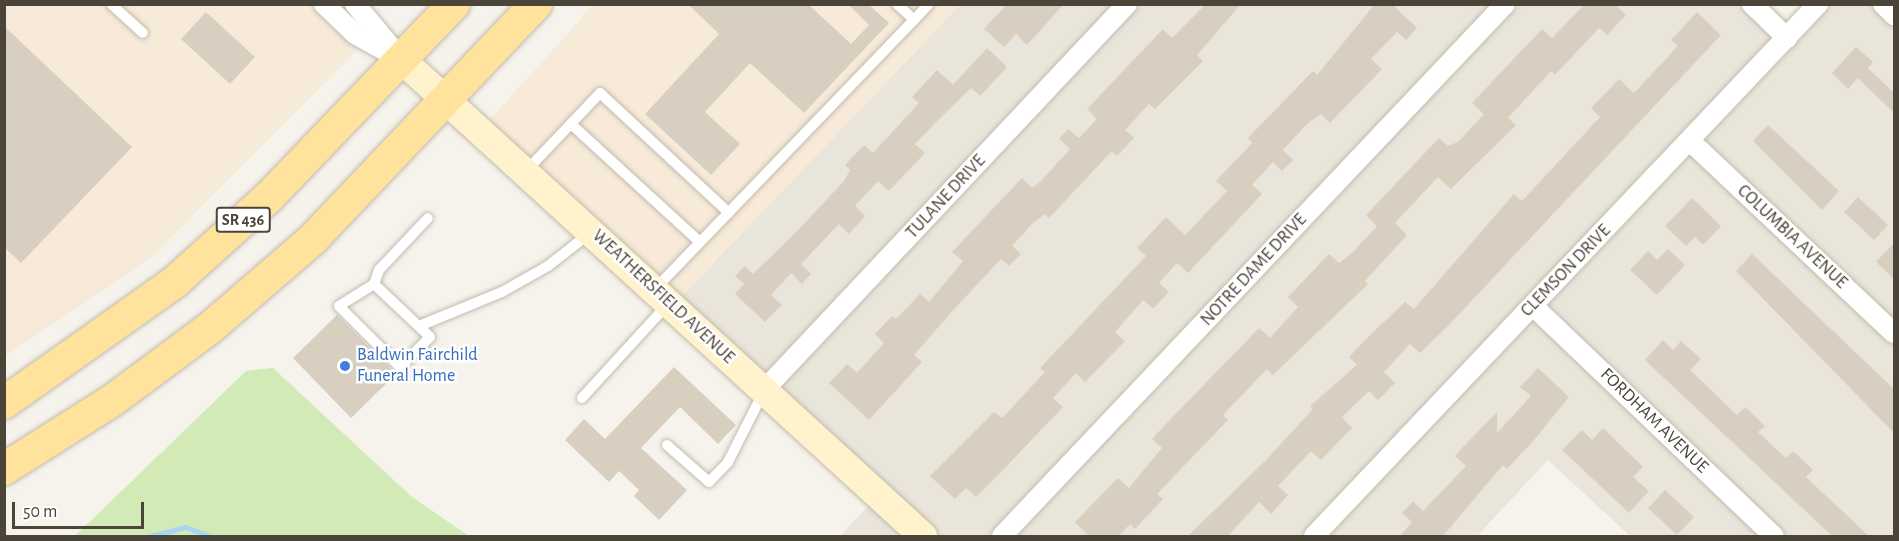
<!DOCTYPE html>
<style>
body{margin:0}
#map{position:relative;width:1899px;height:541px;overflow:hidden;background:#f6f3ec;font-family:"Alegreya Sans",sans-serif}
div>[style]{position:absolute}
.residential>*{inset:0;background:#eae5da}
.commercial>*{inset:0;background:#f7ead8}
.green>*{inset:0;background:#d2eab5}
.stream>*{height:5px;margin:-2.5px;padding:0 2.5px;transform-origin:2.5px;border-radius:2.5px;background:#a9d4f2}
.building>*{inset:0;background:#d8cfc1}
.roads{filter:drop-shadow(0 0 2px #c2bbae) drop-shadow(0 0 2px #c2bbae)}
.lane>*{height:10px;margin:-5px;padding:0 5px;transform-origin:5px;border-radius:5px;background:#fff}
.street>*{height:20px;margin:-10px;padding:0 10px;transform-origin:10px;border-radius:10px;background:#fff}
.secondary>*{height:28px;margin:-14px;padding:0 14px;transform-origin:14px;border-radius:14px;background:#fff3cd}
.primary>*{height:32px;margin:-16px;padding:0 16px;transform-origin:16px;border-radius:16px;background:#ffe39c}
.dots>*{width:16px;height:16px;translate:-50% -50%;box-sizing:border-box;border:3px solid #fff;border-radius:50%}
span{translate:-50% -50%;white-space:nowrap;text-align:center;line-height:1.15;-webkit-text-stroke:5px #fff;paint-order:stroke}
.shield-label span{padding:2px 4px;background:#fff;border:2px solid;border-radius:4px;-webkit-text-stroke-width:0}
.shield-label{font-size:16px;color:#4b4439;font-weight:700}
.street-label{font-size:18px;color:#4b4439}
.shop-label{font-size:18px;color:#366cbe}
.left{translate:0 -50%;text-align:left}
.frame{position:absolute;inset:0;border:6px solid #4b4439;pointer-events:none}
.scale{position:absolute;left:12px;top:502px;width:132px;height:27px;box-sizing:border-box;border:3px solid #4b4439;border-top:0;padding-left:8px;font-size:18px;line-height:21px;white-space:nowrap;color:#4b4439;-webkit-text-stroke:4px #fff;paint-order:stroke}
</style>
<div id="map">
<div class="residential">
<i style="clip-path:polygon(960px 5px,1113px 5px,763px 377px,679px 299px)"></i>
<i style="clip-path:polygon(1141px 5px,1491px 5px,988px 536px,937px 536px,778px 391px)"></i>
<i style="clip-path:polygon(1519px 5px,1738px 5px,1773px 38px,1300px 536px,1016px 536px)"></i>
<i style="clip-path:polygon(1832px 5px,1870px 5px,1894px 28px,1894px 321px,1704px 141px)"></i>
<i style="clip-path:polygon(1691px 154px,1894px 345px,1894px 536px,1787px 536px,1547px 306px)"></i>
<i style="clip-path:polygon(1534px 319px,1761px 536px,1630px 536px,1548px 460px,1477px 536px,1328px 536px)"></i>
<i style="clip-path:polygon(872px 502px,909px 536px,840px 536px)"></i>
</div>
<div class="commercial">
<i style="clip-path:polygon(5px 5px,311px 5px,360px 47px,149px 260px,5px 356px)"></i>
<i style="clip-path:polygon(593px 5px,960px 5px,679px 299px,488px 122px)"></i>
</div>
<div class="green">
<i style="clip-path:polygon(273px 368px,412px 497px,469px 536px,75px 536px,246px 371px)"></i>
</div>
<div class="stream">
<i style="left:150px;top:536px;width:37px;rotate:-14deg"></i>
<i style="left:186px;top:527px;width:25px;rotate:21deg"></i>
</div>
<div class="building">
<i style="clip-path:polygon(688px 4px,808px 4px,851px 44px,869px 25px,848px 4px,868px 4px,889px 23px,804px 113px,750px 63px,705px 112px,740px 144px,711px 175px,645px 114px,719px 34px)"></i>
<i style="clip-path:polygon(1007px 4px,1064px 4px,1027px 45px,1016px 34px,1004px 47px,984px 29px)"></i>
<i style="clip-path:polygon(1206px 4px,1241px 4px,1197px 55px,1203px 61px,1155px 109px,1149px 104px,1125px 130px,1134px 138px,1117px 156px,1112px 151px,1049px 218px,1045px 214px,1033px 223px,1012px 246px,1021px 254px,1009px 266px,1001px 259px,956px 307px,914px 355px,922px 362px,869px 420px,829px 383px,847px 364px,857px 373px,884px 343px,875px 334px,892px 316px,896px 319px,920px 294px,929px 302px,963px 261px,952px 252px,1022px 178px,1032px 188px,1041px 181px,1070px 149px,1059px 139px,1068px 129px,1079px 138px,1097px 119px,1087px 109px,1163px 29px,1172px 38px)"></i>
<i style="clip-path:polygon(1375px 4px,1392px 4px,1417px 28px,1406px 40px,1397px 32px,1371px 59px,1382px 69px,1330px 123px,1321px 114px,1308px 123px,1283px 150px,1293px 160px,1282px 171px,1273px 162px,1252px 185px,1262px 194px,1188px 273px,1177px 263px,1159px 283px,1169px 292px,1153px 309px,1143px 300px,1115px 332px,1125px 341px,1085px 382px,1076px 373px,1053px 398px,1063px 407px,1001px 472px,976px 497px,966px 488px,955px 499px,930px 476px,994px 412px,1002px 418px,1045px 372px,1040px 368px,1146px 256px,1137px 248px,1166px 217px,1185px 235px,1227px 191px,1216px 181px,1252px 143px,1248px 138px,1313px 71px,1317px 75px)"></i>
<i style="clip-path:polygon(1585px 4px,1615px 4px,1626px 15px,1607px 35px,1599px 28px,1555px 75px,1551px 71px,1508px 118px,1516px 125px,1451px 189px,1438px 177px,1395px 223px,1407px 235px,1365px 281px,1368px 284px,1273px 375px,1267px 369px,1223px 415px,1228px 420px,1157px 494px,1163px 499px,1135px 529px,1130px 524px,1118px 537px,1090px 537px,1075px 522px,1118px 478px,1129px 488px,1162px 448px,1152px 439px,1164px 426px,1259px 328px,1270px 338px,1298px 307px,1288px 297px,1329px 254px,1339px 263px,1352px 253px,1377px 226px,1366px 215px,1439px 138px,1448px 146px,1458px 142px,1484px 114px,1472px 103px,1542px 29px,1552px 38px)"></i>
<i style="clip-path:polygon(206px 12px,255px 57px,230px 84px,181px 39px)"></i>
<i style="clip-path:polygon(1697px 12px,1721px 35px,1448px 326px,1420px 353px,1410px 344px,1384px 372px,1395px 383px,1378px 400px,1369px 391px,1342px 417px,1352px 428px,1321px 460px,1311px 451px,1278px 486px,1288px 495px,1271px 514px,1259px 502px,1227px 537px,1187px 537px,1268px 458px,1313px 409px,1310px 406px,1357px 365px,1349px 357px,1367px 338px,1405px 302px,1414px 309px,1514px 194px,1522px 201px,1600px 117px,1591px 108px,1619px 79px,1634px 93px,1678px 46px,1671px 40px)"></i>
<i style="clip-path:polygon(4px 26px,132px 147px,21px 263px,4px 247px)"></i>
<i style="clip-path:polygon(1856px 47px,1873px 62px,1868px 68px,1894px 93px,1894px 113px,1858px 78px,1848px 89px,1832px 73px)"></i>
<i style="clip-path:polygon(987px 48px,1007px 67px,980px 96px,971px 88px,937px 121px,915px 144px,925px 153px,889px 191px,878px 181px,855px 206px,865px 216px,849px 234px,839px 224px,801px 264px,811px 274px,802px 284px,791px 273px,771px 295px,782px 305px,765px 322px,735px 294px,744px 284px,735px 276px,745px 266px,753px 274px,800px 228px,844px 181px,850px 170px,845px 165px,864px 145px,873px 153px,919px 103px,912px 97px,937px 70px,953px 85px)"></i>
<i style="clip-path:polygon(1768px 125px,1839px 191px,1822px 210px,1753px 141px)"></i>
<i style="clip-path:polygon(1858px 197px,1888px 225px,1874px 240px,1844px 212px)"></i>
<i style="clip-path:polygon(1692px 198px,1721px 226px,1703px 245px,1695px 237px,1686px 246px,1665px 226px)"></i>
<i style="clip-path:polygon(1894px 243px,1894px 279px,1876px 262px)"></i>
<i style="clip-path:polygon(1668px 249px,1685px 265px,1657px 295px,1630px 270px,1648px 251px,1657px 260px)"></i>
<i style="clip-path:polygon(1752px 254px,1894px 389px,1894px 433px,1736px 271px)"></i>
<i style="clip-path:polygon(337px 315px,396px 374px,351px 418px,293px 358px)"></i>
<i style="clip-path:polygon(1663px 340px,1673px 350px,1681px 341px,1701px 359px,1690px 370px,1737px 415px,1745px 407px,1765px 426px,1758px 432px,1786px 458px,1793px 451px,1813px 470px,1806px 477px,1870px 537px,1833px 537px,1645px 360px)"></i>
<i style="clip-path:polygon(674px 367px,736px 425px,718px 444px,680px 407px,641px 448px,687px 490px,659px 520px,634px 496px,639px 490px,619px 471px,609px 482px,565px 440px,584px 419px,605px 439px)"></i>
<i style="clip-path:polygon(1538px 368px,1569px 397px,1534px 440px,1507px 469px,1503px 465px,1442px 537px,1399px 537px,1412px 522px,1402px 513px,1413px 501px,1423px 511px,1466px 466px,1455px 456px,1464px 446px,1497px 412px,1497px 433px,1531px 396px,1520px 387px)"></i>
<i style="clip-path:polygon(1603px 428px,1643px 467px,1633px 477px,1649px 491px,1629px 513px,1562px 450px,1582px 430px,1592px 440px)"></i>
<i style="clip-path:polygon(1665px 490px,1694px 517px,1677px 535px,1648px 508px)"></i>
</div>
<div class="roads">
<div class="lane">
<i style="left:111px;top:4px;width:43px;rotate:42.2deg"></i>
<i style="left:897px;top:4px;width:23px;rotate:43deg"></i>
<i style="left:914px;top:20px;width:22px;rotate:-47deg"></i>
<i style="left:571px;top:124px;width:175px;rotate:42.5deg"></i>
<i style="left:527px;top:170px;width:106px;rotate:-46.5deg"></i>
<i style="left:600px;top:93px;width:176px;rotate:42.9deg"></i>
<i style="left:374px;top:284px;width:77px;rotate:43.4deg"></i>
<i style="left:430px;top:337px;width:42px;rotate:135deg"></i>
<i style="left:400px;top:367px;width:86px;rotate:-135deg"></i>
<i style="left:339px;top:306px;width:41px;rotate:-32.2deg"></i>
<i style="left:374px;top:284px;width:15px;rotate:-70deg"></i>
<i style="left:379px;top:270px;width:71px;rotate:-46.7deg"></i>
<i style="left:655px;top:289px;width:373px;rotate:-46.1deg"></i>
<i style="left:419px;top:326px;width:90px;rotate:-22.3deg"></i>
<i style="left:502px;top:292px;width:53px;rotate:-29.5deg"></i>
<i style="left:548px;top:266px;width:53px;rotate:-38.2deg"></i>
<i style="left:582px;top:398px;width:126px;rotate:-47.6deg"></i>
<i style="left:667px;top:445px;width:56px;rotate:41.4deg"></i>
<i style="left:709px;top:482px;width:28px;rotate:-46deg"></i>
<i style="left:728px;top:462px;width:77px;rotate:-63.1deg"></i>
</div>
<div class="street">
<i style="left:324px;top:4px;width:43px;rotate:44.1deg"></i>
<i style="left:355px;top:34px;width:54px;rotate:29deg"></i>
<i style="left:355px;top:4px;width:64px;rotate:50.1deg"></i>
<i style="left:1752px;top:4px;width:49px;rotate:44.2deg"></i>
<i style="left:1883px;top:4px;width:16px;rotate:45deg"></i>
<i style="left:1690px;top:141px;width:280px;rotate:43.3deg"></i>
<i style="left:1533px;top:306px;width:333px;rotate:43.7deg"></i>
<i style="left:764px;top:390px;width:530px;rotate:-46.76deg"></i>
<i style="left:1002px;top:536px;width:732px;rotate:-46.6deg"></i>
<i style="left:1314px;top:536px;width:733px;rotate:-46.55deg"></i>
</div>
<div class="secondary">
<i style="left:402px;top:60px;width:706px;rotate:42.42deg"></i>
</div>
<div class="primary">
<i style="left:4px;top:403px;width:211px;rotate:-35.3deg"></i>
<i style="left:176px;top:281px;width:125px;rotate:-42.1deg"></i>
<i style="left:269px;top:197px;width:267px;rotate:-46.2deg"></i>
<i style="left:4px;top:469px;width:129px;rotate:-32.3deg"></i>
<i style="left:113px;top:400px;width:121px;rotate:-36.6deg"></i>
<i style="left:210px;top:328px;width:136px;rotate:-40.8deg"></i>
<i style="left:313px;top:239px;width:324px;rotate:-46.5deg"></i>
</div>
</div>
<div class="dots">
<i style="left:345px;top:366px;background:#3f7fe0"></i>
</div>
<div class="shield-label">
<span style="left:243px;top:220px">SR 436</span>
</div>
<div class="street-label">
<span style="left:946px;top:197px;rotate:-47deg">TULANE DRIVE</span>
<span style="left:1792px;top:237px;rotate:43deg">COLUMBIA AVENUE</span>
<span style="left:1254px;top:270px;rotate:-47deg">NOTRE DAME DRIVE</span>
<span style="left:1566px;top:271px;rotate:-46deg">CLEMSON DRIVE</span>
<span style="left:663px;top:297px;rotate:43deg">WEATHERSFIELD AVENUE</span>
<span style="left:1654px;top:421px;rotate:44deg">FORDHAM AVENUE</span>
</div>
<div class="shop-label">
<span class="left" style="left:357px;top:366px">Baldwin Fairchild<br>Funeral Home</span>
</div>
<div class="frame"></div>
<div class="scale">50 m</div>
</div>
